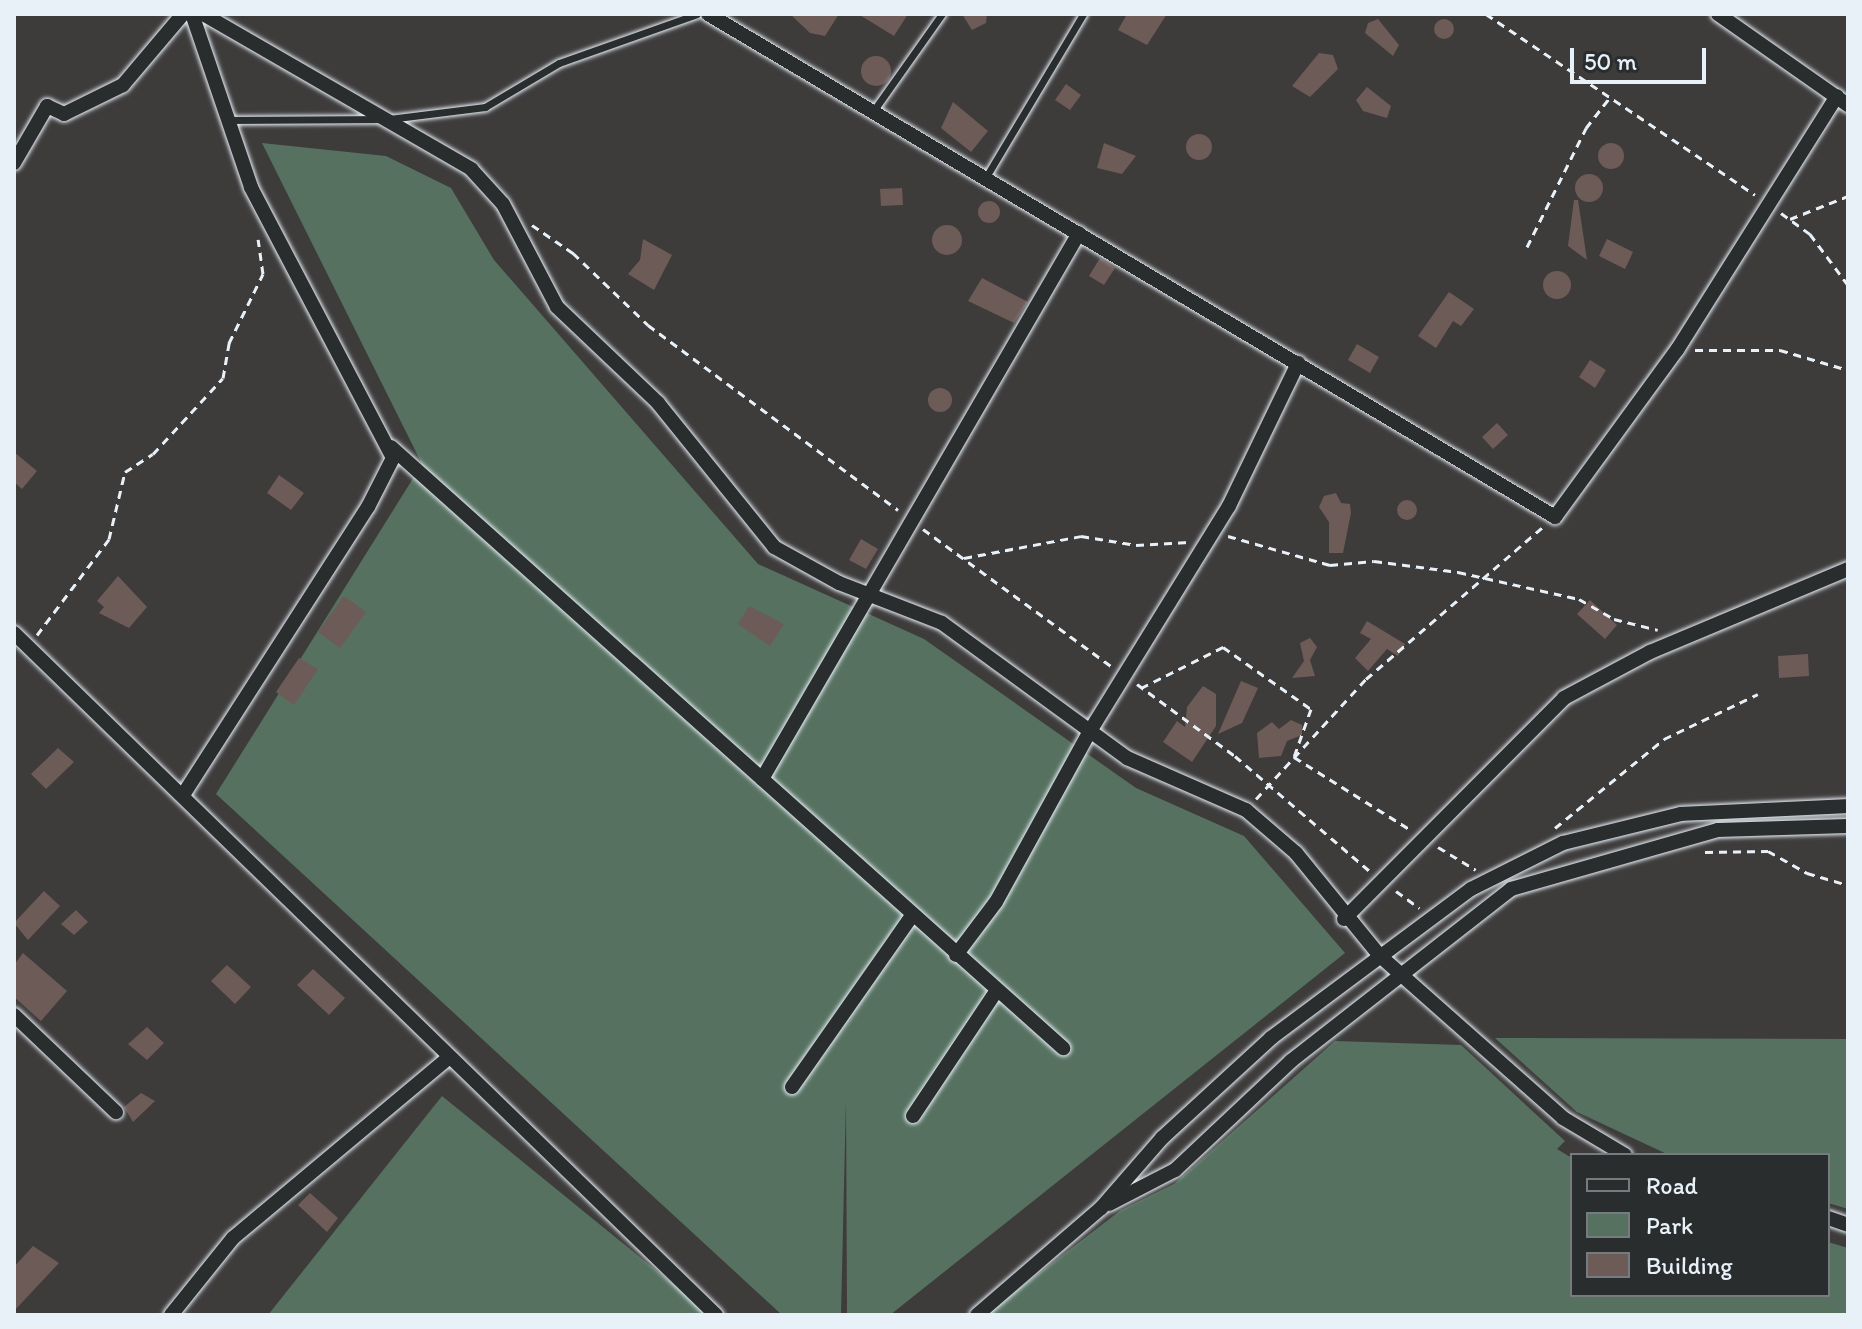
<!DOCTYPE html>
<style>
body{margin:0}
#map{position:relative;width:1862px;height:1329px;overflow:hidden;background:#3e3b3b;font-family:Itim,sans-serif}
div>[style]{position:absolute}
.green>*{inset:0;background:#567160}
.building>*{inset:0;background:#6d5b58}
.round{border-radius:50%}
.path>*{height:3px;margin-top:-1.5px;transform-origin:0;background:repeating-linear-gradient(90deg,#e8f1f8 0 8px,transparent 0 14px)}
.roads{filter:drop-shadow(0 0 2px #e8f1f8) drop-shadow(0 0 2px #e8f1f8)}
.lane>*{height:7px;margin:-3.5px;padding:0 3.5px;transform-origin:3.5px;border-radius:3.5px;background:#2a2d2e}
.street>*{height:14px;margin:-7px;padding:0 7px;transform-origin:7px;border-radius:7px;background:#2a2d2e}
span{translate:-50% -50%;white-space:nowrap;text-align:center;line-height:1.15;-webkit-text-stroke:8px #2a2d2e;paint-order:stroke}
.frame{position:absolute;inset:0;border:16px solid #e8f1f8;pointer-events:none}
.legend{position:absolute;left:1570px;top:1153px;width:260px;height:144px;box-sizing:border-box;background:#2a2d2e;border:2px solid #767b7f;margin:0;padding:10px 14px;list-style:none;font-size:24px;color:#e8f1f8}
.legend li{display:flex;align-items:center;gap:16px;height:40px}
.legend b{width:40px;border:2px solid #767b7f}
.scale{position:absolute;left:1570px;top:48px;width:136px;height:36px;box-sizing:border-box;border:4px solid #e8f1f8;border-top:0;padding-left:10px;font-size:24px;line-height:28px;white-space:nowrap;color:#e8f1f8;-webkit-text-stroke:6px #2a2d2e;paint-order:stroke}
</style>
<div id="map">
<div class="green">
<i style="clip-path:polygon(262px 143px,386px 156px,451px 188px,494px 260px,758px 564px,924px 639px,1136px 788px,1244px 836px,1345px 953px,890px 1315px,847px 1315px,846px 1101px,841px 1315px,782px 1315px,216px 794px,422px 464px)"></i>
<i style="clip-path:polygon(1495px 1038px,1848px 1039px,1848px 1209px,1828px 1203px,1828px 1155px,1669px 1155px,1577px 1112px)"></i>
<i style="clip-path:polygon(1335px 1041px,1461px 1045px,1565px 1141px,1557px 1149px,1572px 1158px,1572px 1295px,1828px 1295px,1828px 1242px,1848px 1248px,1848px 1315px,985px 1315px,1121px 1210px,1174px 1184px)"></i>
<i style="clip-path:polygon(442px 1096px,711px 1315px,268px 1315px)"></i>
</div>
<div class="building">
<i style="clip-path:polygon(790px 14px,839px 14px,825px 36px,810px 33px)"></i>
<i style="clip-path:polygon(858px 14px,908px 14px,894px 36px)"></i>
<i style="clip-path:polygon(962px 14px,987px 14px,986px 23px,972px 30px)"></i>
<i style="clip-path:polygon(1127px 14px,1167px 14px,1147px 45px,1118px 30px)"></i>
<i class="round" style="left:1434px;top:19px;width:20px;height:20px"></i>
<i style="clip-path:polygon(1378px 19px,1399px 45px,1393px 56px,1365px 33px,1368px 23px)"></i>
<i style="clip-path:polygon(1319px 53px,1333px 55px,1338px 69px,1310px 97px,1292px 86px)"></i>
<i class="round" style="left:861px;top:56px;width:30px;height:30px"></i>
<i style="clip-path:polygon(1066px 84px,1081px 95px,1070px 110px,1055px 100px)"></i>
<i style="clip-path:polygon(1367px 87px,1391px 106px,1387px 118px,1363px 111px,1356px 100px)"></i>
<i style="clip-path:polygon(953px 102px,988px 131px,971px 152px,941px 128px)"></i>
<i class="round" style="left:1186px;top:134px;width:26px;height:26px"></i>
<i style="clip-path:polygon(1104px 143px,1136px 156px,1122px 174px,1097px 168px)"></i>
<i class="round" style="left:1598px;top:143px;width:26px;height:26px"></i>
<i class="round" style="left:1575px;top:174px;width:28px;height:28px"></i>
<i style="clip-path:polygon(902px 188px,903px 205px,881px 206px,880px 189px)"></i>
<i style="clip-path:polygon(1574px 200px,1578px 200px,1587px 260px,1568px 246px)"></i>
<i class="round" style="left:978px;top:201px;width:22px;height:22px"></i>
<i class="round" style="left:932px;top:225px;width:30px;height:30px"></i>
<i style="clip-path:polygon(643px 239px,672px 255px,654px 290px,628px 274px,640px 260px)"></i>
<i style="clip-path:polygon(1607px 239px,1633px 252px,1625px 269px,1599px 256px)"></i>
<i style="clip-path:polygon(1100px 258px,1115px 268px,1104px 285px,1089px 276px)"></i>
<i class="round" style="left:1543px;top:271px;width:28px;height:28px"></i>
<i style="clip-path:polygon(982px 278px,1028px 302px,1014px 323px,968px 301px)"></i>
<i style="clip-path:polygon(1449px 292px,1474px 309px,1461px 326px,1453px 321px,1436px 348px,1418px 336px)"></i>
<i style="clip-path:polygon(1357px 344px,1379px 357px,1370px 373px,1348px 360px)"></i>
<i style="clip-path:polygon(1590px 360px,1606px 370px,1595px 388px,1579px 377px)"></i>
<i class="round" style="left:928px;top:388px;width:24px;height:24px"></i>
<i style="clip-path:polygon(1497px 423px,1508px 435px,1493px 449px,1482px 437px)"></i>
<i style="clip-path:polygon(14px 452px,37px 471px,22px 489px,14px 482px)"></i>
<i style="clip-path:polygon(279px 475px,304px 493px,291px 510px,267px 493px)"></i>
<i style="clip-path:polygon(1336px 493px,1341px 503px,1350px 504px,1351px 513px,1343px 553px,1329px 553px,1329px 522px,1319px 507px,1324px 496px)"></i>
<i class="round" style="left:1397px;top:500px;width:20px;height:20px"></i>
<i style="clip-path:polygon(861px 539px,878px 549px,866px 569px,849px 560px)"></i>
<i style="clip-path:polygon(118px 576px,147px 607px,129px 628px,99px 613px,104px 607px,97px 601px)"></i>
<i style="clip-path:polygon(344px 596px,366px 612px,340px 648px,318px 632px)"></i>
<i style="clip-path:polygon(1590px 600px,1617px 625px,1605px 639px,1577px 614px)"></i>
<i style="clip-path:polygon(749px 606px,784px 624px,770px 646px,738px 624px)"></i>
<i style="clip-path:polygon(1367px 621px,1405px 644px,1398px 656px,1387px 649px,1368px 671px,1355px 658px,1371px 639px,1360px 633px)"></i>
<i style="clip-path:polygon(1310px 638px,1317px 647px,1310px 660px,1315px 676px,1292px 678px,1304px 661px,1300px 643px)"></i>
<i style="clip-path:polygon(1808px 654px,1809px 676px,1779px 678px,1778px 656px)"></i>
<i style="clip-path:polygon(299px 658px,318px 669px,294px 705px,276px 692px)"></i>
<i style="clip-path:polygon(1241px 681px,1258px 688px,1242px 723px,1218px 734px)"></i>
<i style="clip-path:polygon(1203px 686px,1216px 694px,1216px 726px,1192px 762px,1163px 742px,1177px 721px,1185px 727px,1187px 707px)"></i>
<i style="clip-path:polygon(1291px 720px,1302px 725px,1302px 735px,1287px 741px,1281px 756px,1259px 758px,1257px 733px,1272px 722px,1279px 729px)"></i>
<i style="clip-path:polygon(58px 748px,74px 762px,46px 789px,31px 774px)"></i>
<i style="clip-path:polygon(44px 891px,60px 906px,28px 940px,14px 923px)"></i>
<i style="clip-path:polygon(76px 910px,88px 922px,74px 935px,61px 924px)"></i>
<i style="clip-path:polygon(23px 953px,67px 991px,41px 1021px,14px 997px,14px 965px)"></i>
<i style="clip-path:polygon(227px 965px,251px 987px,235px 1004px,211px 981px)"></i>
<i style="clip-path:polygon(313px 969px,345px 998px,329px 1015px,297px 985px)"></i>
<i style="clip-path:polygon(147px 1027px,164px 1043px,147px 1060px,128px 1044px)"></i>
<i style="clip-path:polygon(141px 1093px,155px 1101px,133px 1122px,124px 1107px)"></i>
<i style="clip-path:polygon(310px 1193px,338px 1218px,327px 1232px,298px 1205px)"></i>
<i style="clip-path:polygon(33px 1246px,59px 1263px,14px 1311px,14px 1267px)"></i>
</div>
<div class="path">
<i style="left:1486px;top:14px;width:324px;rotate:33.9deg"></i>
<i style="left:1781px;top:213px;width:36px;rotate:36deg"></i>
<i style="left:1810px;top:234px;width:64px;rotate:53.3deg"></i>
<i style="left:1790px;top:219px;width:62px;rotate:-21.6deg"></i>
<i style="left:532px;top:225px;width:50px;rotate:34.3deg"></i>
<i style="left:573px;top:253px;width:104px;rotate:43.8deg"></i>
<i style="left:648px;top:325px;width:311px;rotate:36.5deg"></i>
<i style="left:1527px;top:247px;width:133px;rotate:-63.6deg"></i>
<i style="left:1586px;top:128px;width:39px;rotate:-52deg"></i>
<i style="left:1695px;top:350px;width:85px"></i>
<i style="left:1780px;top:350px;width:71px;rotate:16.4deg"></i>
<i style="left:923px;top:529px;width:233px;rotate:36.1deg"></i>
<i style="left:1228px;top:536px;width:106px;rotate:15.9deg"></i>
<i style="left:1330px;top:565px;width:44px;rotate:-5.2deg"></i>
<i style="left:1374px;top:561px;width:85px;rotate:7.5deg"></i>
<i style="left:1458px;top:572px;width:124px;rotate:12.6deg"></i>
<i style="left:1579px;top:599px;width:40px;rotate:29.7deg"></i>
<i style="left:1614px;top:619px;width:45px;rotate:14deg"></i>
<i style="left:964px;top:558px;width:119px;rotate:-10.6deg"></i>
<i style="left:1081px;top:536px;width:56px;rotate:9.3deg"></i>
<i style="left:1136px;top:545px;width:53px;rotate:-3.2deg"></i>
<i style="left:37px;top:635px;width:120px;rotate:-53.1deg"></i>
<i style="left:109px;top:539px;width:69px;rotate:-76.6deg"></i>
<i style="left:125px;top:472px;width:33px;rotate:-33deg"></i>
<i style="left:153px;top:454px;width:103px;rotate:-47.4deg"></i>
<i style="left:223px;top:378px;width:36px;rotate:-80deg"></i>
<i style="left:229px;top:343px;width:77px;rotate:-63.8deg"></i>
<i style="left:263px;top:274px;width:35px;rotate:-98deg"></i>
<i style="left:1137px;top:684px;width:122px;rotate:36.3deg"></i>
<i style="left:1235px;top:756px;width:179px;rotate:40.5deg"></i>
<i style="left:1141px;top:688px;width:92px;rotate:-26.6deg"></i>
<i style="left:1223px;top:647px;width:108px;rotate:35.2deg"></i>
<i style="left:1311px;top:709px;width:51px;rotate:109.5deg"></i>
<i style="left:1294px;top:757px;width:138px;rotate:32deg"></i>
<i style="left:1256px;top:799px;width:163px;rotate:-47.5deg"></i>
<i style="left:1366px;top:679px;width:233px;rotate:-40.7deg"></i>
<i style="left:1555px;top:828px;width:141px;rotate:-39.2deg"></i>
<i style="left:1664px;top:739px;width:104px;rotate:-25.6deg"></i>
<i style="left:1438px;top:847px;width:44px;rotate:31.2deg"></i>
<i style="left:1705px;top:852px;width:63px;rotate:-0.9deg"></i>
<i style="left:1768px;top:851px;width:45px;rotate:29.4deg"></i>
<i style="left:1807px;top:873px;width:43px;rotate:16.3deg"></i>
<i style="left:1396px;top:891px;width:29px;rotate:36deg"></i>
</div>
<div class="roads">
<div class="lane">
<i style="left:874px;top:110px;width:118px;rotate:-54.7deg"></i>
<i style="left:229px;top:120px;width:160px;rotate:-0.4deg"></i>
<i style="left:389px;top:119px;width:97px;rotate:-7.1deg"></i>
<i style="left:485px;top:107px;width:86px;rotate:-30.7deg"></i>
<i style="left:559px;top:63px;width:146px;rotate:-19.5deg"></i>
<i style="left:986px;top:177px;width:190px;rotate:-59.2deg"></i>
</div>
<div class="street">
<i style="left:203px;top:14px;width:310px;rotate:30deg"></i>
<i style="left:471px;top:169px;width:47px;rotate:47.6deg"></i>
<i style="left:503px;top:204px;width:116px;rotate:62.3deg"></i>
<i style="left:557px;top:307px;width:139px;rotate:43.5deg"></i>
<i style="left:658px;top:403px;width:185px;rotate:51.1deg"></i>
<i style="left:774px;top:547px;width:74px;rotate:29deg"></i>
<i style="left:839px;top:583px;width:110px;rotate:21.2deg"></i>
<i style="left:942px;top:623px;width:229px;rotate:36.1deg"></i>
<i style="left:1127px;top:758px;width:130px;rotate:23.6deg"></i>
<i style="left:1246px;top:810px;width:66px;rotate:40.7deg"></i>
<i style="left:1296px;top:853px;width:133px;rotate:50.8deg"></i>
<i style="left:1380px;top:956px;width:244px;rotate:41.5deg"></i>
<i style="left:1563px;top:1118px;width:72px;rotate:30.8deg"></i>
<i style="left:708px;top:14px;width:985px;rotate:30.7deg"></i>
<i style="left:1555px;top:517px;width:207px;rotate:-53.9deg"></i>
<i style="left:1677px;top:350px;width:300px;rotate:-57.8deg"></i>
<i style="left:1718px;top:14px;width:159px;rotate:35deg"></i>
<i style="left:14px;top:163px;width:66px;rotate:-59.9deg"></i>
<i style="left:47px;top:106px;width:19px;rotate:25deg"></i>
<i style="left:64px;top:114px;width:66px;rotate:-26.2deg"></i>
<i style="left:123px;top:85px;width:93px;rotate:-49.8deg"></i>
<i style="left:391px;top:447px;width:902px;rotate:41.81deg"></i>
<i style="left:14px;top:633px;width:979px;rotate:44.17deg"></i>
<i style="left:762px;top:779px;width:631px;rotate:-59.86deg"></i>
<i style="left:183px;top:795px;width:342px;rotate:-57.3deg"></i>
<i style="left:368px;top:507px;width:55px;rotate:-63deg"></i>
<i style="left:393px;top:458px;width:306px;rotate:-117.7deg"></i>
<i style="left:251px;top:187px;width:183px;rotate:-108.8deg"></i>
<i style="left:1344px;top:919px;width:312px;rotate:-45.1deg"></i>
<i style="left:1564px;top:698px;width:98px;rotate:-28.1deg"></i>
<i style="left:1650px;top:652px;width:215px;rotate:-22.7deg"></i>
<i style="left:956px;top:955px;width:66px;rotate:-53deg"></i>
<i style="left:996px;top:902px;width:195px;rotate:-61.2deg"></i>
<i style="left:1090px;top:731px;width:264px;rotate:-58.3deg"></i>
<i style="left:1229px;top:506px;width:159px;rotate:-64.2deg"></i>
<i style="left:14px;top:1015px;width:141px;rotate:43.6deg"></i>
<i style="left:792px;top:1087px;width:208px;rotate:-55deg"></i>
<i style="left:913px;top:1116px;width:151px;rotate:-56.3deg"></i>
<i style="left:1109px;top:1204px;width:74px;rotate:-27.3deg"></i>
<i style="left:1175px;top:1170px;width:159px;rotate:-43.2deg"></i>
<i style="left:1291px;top:1061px;width:279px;rotate:-38deg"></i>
<i style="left:1511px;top:889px;width:215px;rotate:-15.9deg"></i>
<i style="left:1718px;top:830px;width:130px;rotate:-1.8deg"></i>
<i style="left:1828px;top:1218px;width:21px;rotate:19deg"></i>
<i style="left:171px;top:1315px;width:99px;rotate:-51.2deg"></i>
<i style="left:233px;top:1238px;width:280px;rotate:-39.9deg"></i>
<i style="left:977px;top:1315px;width:164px;rotate:-40.8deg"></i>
<i style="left:1101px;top:1208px;width:93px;rotate:-48.9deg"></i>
<i style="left:1162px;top:1138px;width:148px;rotate:-42.5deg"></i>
<i style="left:1271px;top:1038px;width:249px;rotate:-36.7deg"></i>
<i style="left:1471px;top:889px;width:103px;rotate:-26.6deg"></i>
<i style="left:1563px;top:843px;width:122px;rotate:-13.8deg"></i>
<i style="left:1681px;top:814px;width:167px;rotate:-2.7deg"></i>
</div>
</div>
<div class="frame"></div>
<ul class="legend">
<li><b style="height:10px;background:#2a2d2e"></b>Road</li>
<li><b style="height:22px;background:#567160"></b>Park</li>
<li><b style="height:22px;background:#6d5b58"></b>Building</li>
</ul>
<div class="scale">50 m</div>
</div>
